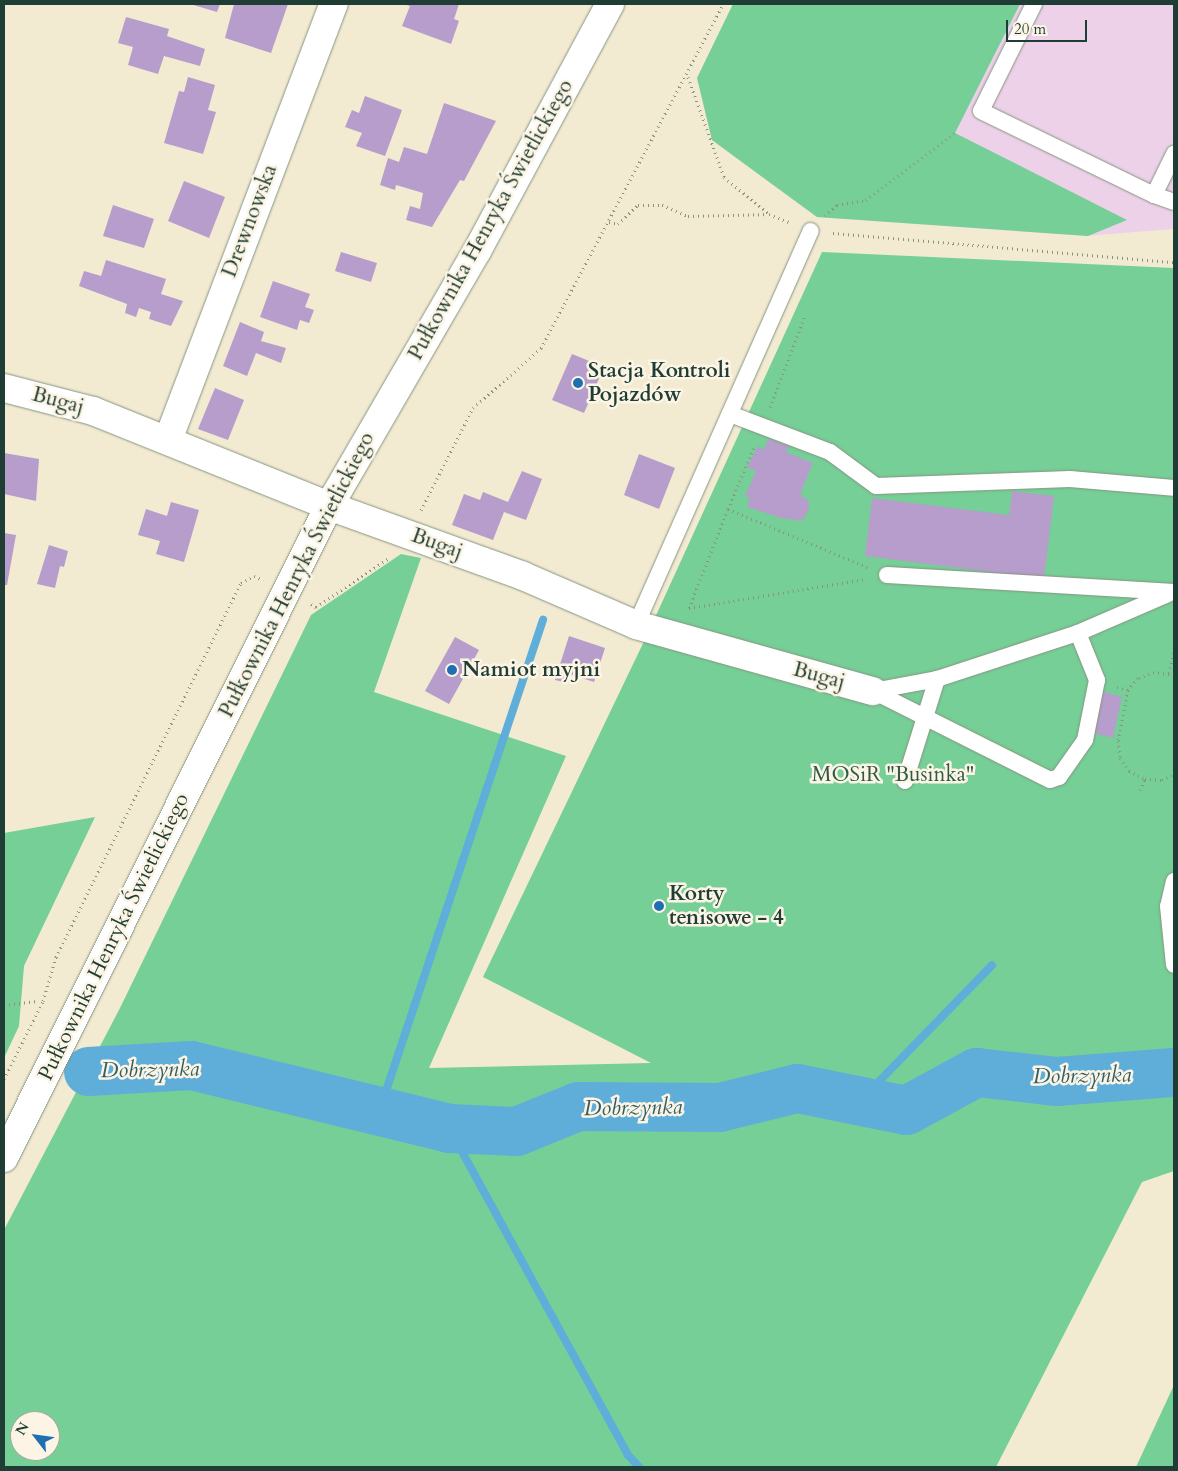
<!DOCTYPE html>
<meta charset="utf-8">
<style>
body{margin:0}
#map{position:relative;width:1178px;height:1471px;overflow:hidden;background:#f2ebd1;font-family:Cardo,serif}
div>[style]{position:absolute}
.built>*{inset:0;background:#edd1e9}
.green>*{inset:0;background:#75cf96}
.stream>*{height:8px;margin:-4px;padding:0 4px;transform-origin:4px;border-radius:4px;background:#5faed9}
.river>*{height:49px;margin:-24.5px;padding:0 24.5px;transform-origin:24.5px;border-radius:24.5px;background:#5faed9}
.building>*{inset:0;background:#b69dcb}
.path>*{height:3px;margin-top:-1.5px;transform-origin:0;background:repeating-linear-gradient(90deg,#889482 0 1px,transparent 0 5px)}
.roads{filter:drop-shadow(0 0 1px #889482) drop-shadow(0 0 1px #889482)}
.service>*{height:16px;margin:-8px;padding:0 8px;transform-origin:8px;border-radius:8px;background:#fff}
.minor>*{height:28px;margin:-14px;padding:0 14px;transform-origin:14px;border-radius:14px;background:#fff}
.tertiary>*{height:28px;margin:-14px;padding:0 14px;transform-origin:14px;border-radius:14px;background:#fff}
.dots>*{width:14px;height:14px;translate:-50% -50%;box-sizing:border-box;border:2px solid #fcf5e5;border-radius:50%}
span{translate:-50% -50%;white-space:nowrap;text-align:center;line-height:1.15;-webkit-text-stroke:5px #fcf5e5;paint-order:stroke}
.street-label{font-size:21px;color:#1f3d34}
.poi-label{font-size:21px;color:#1f3d34;font-weight:700}
.left{translate:0 -50%;text-align:left}
.park-label{font-size:21px;color:#305a48}
.water-label{font-size:22px;color:#325f66;font-style:italic}
.frame{position:absolute;inset:0;border:5px solid #1f3d34;pointer-events:none}
.north{position:absolute;left:10px;top:1411px;width:50px;height:50px;box-sizing:border-box;background:#fcf5e5;border:1px solid #a4ab9e;border-radius:50%;rotate:300deg;font-size:14px;font-weight:700;line-height:20px;text-align:center;color:#1f3d34}
.north::after{content:'';display:block;margin:auto;width:18px;height:22px;background:#1f6fb2;clip-path:polygon(50% 0,100% 100%,50% 72%,0 100%)}
.scale{position:absolute;left:1006px;top:20px;width:81px;height:22px;box-sizing:border-box;border:2px solid #1f3d34;border-top:0;padding-left:6px;font-size:15px;line-height:18px;white-space:nowrap;color:#1f3d34;-webkit-text-stroke:4px #fcf5e5;paint-order:stroke}
</style>
<div id="map">
<div class="built">
<i style="clip-path:polygon(733px 4px,1174px 4px,1174px 229px,1085px 236px,817px 217px,712px 140px,697px 78px)"></i>
</div>
<div class="green">
<i style="clip-path:polygon(733px 4px,1020px 4px,955px 133px,1127px 220px,1088px 236px,817px 217px,712px 140px,697px 78px)"></i>
<i style="clip-path:polygon(evenodd,822px 252px,1174px 268px,1174px 1171px,1142px 1182px,996px 1467px,4px 1467px,4px 1230px,120px 1008px,311px 615px,401px 554px,421px 558px,374px 692px,566px 756px,429px 1068px,651px 1063px,483px 977px,648px 633px,822px 252px,20px 1421px,50px 1421px,50px 1451px,20px 1451px,20px 1421px)"></i>
<i style="clip-path:polygon(95px 817px,24px 966px,19px 1026px,4px 1058px,4px 833px)"></i>
<i style="clip-path:polygon(1174px 1385px,1174px 1467px,1136px 1467px)"></i>
</div>
<div class="stream">
<i style="left:858px;top:1103px;width:192px;rotate:-45.8deg"></i>
<i style="left:379px;top:1112px;width:519px;rotate:-71.57deg"></i>
<i style="left:449px;top:1128px;width:373px;rotate:61.3deg"></i>
<i style="left:628px;top:1455px;width:16px;rotate:47deg"></i>
</div>
<div class="river">
<i style="left:88px;top:1071px;width:103px;rotate:-3.3deg"></i>
<i style="left:191px;top:1065px;width:266px;rotate:13.7deg"></i>
<i style="left:449px;top:1128px;width:67px;rotate:2.6deg"></i>
<i style="left:516px;top:1131px;width:67px;rotate:-22deg"></i>
<i style="left:578px;top:1106px;width:141px;rotate:0.4deg"></i>
<i style="left:719px;top:1107px;width:80px;rotate:-13.7deg"></i>
<i style="left:797px;top:1088px;width:111px;rotate:11.4deg"></i>
<i style="left:906px;top:1110px;width:80px;rotate:-28.5deg"></i>
<i style="left:976px;top:1072px;width:81px;rotate:6.4deg"></i>
<i style="left:1056px;top:1081px;width:118px;rotate:-4.4deg"></i>
</div>
<div class="building">
<i style="clip-path:polygon(190px 4px,220px 4px,217px 12px)"></i>
<i style="clip-path:polygon(234px 4px,288px 4px,271px 53px,225px 38px)"></i>
<i style="clip-path:polygon(403px 4px,459px 4px,454px 19px,459px 21px,451px 44px,402px 26px,410px 6px)"></i>
<i style="clip-path:polygon(126px 17px,169px 29px,167px 36px,205px 49px,200px 66px,164px 56px,158px 74px,128px 65px,133px 47px,118px 43px)"></i>
<i style="clip-path:polygon(188px 77px,215px 85px,208px 110px,216px 112px,203px 154px,164px 143px,179px 91px,184px 92px)"></i>
<i style="clip-path:polygon(365px 96px,402px 110px,385px 156px,356px 146px,362px 133px,345px 127px,352px 110px,359px 113px)"></i>
<i style="clip-path:polygon(444px 103px,496px 121px,464px 181px,460px 180px,432px 227px,406px 220px,410px 206px,420px 209px,423px 193px,396px 185px,395px 190px,380px 185px,388px 158px,399px 162px,404px 147px,427px 154px)"></i>
<i style="clip-path:polygon(184px 181px,225px 197px,209px 238px,168px 221px)"></i>
<i style="clip-path:polygon(113px 205px,154px 219px,144px 248px,103px 236px)"></i>
<i style="clip-path:polygon(341px 252px,377px 263px,371px 282px,335px 271px)"></i>
<i style="clip-path:polygon(106px 260px,166px 279px,161px 294px,183px 301px,171px 326px,149px 319px,151px 312px,139px 308px,136px 317px,125px 313px,127px 304px,79px 286px,84px 271px,101px 276px)"></i>
<i style="clip-path:polygon(273px 281px,310px 294px,305px 307px,314px 310px,309px 323px,300px 320px,297px 330px,260px 317px)"></i>
<i style="clip-path:polygon(240px 322px,264px 332px,261px 341px,286px 348px,281px 363px,256px 353px,247px 376px,223px 366px)"></i>
<i style="clip-path:polygon(572px 354px,604px 367px,584px 413px,552px 400px)"></i>
<i style="clip-path:polygon(215px 388px,244px 400px,228px 440px,198px 429px)"></i>
<i style="clip-path:polygon(768px 439px,789px 446px,786px 452px,813px 463px,802px 489px,801px 496px,808px 500px,809px 509px,802px 521px,781px 518px,747px 507px,750px 498px,745px 496px,756px 471px,747px 467px,758px 446px,764px 450px)"></i>
<i style="clip-path:polygon(4px 453px,39px 459px,36px 501px,4px 494px)"></i>
<i style="clip-path:polygon(639px 454px,675px 468px,659px 509px,624px 495px)"></i>
<i style="clip-path:polygon(522px 471px,542px 479px,526px 520px,504px 512px,493px 540px,452px 525px,464px 494px,480px 500px,483px 492px,508px 502px)"></i>
<i style="clip-path:polygon(1012px 491px,1054px 496px,1044px 579px,865px 556px,872px 498px,1009px 515px)"></i>
<i style="clip-path:polygon(171px 502px,199px 510px,184px 562px,156px 554px,160px 541px,138px 535px,146px 509px,167px 516px)"></i>
<i style="clip-path:polygon(4px 533px,16px 535px,7px 585px,4px 585px)"></i>
<i style="clip-path:polygon(49px 545px,68px 551px,64px 567px,60px 566px,55px 588px,37px 584px)"></i>
<i style="clip-path:polygon(569px 636px,605px 648px,594px 682px,567px 673px,564px 682px,555px 680px)"></i>
<i style="clip-path:polygon(455px 637px,479px 650px,449px 704px,425px 691px)"></i>
<i style="clip-path:polygon(1101px 691px,1122px 697px,1113px 738px,1092px 733px)"></i>
</div>
<div class="path">
<i style="left:688px;top:77px;width:106px;rotate:70.2deg"></i>
<i style="left:724px;top:177px;width:58px;rotate:39.4deg"></i>
<i style="left:769px;top:214px;width:24px;rotate:22deg"></i>
<i style="left:825px;top:216px;width:16px;rotate:-43deg"></i>
<i style="left:837px;top:205px;width:29px;rotate:-10deg"></i>
<i style="left:866px;top:200px;width:111px;rotate:-37deg"></i>
<i style="left:609px;top:222px;width:9px;rotate:13deg"></i>
<i style="left:618px;top:224px;width:28px;rotate:-44deg"></i>
<i style="left:638px;top:205px;width:24px"></i>
<i style="left:662px;top:205px;width:28px;rotate:23deg"></i>
<i style="left:688px;top:216px;width:80px;rotate:-1.4deg"></i>
<i style="left:833px;top:233px;width:342px;rotate:4.9deg"></i>
<i style="left:770px;top:407px;width:97px;rotate:-69deg"></i>
<i style="left:728px;top:509px;width:69px;rotate:-67.1deg"></i>
<i style="left:421px;top:510px;width:114px;rotate:-63deg"></i>
<i style="left:473px;top:408px;width:91px;rotate:-41.4deg"></i>
<i style="left:541px;top:348px;width:389px;rotate:-62.1deg"></i>
<i style="left:311px;top:604px;width:6px;rotate:31deg"></i>
<i style="left:316px;top:607px;width:88px;rotate:-33.9deg"></i>
<i style="left:689px;top:608px;width:106px;rotate:-68.5deg"></i>
<i style="left:728px;top:509px;width:151px;rotate:22.6deg"></i>
<i style="left:689px;top:608px;width:179px;rotate:-9.3deg"></i>
<i style="left:1169px;top:673px;width:23px;rotate:-77deg"></i>
<i style="left:1174px;top:675px;width:20px;rotate:-171deg"></i>
<i style="left:1154px;top:672px;width:17px;rotate:159deg"></i>
<i style="left:1138px;top:678px;width:16px;rotate:130deg"></i>
<i style="left:1128px;top:690px;width:52px;rotate:101.1deg"></i>
<i style="left:1118px;top:741px;width:17px;rotate:83deg"></i>
<i style="left:1120px;top:758px;width:16px;rotate:55deg"></i>
<i style="left:1129px;top:771px;width:18px;rotate:27deg"></i>
<i style="left:1145px;top:779px;width:17px;rotate:3deg"></i>
<i style="left:1162px;top:780px;width:13px;rotate:-27deg"></i>
<i style="left:1117px;top:687px;width:11px;rotate:15deg"></i>
<i style="left:1140px;top:790px;width:12px;rotate:-66deg"></i>
<i style="left:4px;top:1005px;width:35px;rotate:-7deg"></i>
<i style="left:4px;top:1079px;width:87px;rotate:-63.4deg"></i>
<i style="left:43px;top:1001px;width:46px;rotate:-73.5deg"></i>
<i style="left:56px;top:957px;width:417px;rotate:-63.7deg"></i>
<i style="left:241px;top:583px;width:15px;rotate:-28deg"></i>
<i style="left:254px;top:576px;width:10px;rotate:24deg"></i>
</div>
<div class="roads">
<div class="service">
<i style="left:1034px;top:4px;width:119px;rotate:116.4deg"></i>
<i style="left:981px;top:111px;width:192px;rotate:25.9deg"></i>
<i style="left:1154px;top:195px;width:46px;rotate:-64deg"></i>
<i style="left:1154px;top:195px;width:21px;rotate:19deg"></i>
<i style="left:730px;top:414px;width:107px;rotate:20.8deg"></i>
<i style="left:830px;top:452px;width:57px;rotate:36.5deg"></i>
<i style="left:876px;top:486px;width:194px;rotate:-2.1deg"></i>
<i style="left:1070px;top:479px;width:104px;rotate:4.9deg"></i>
<i style="left:887px;top:575px;width:288px;rotate:3.4deg"></i>
<i style="left:636px;top:625px;width:431px;rotate:-66.1deg"></i>
<i style="left:1078px;top:633px;width:51px;rotate:68deg"></i>
<i style="left:1097px;top:680px;width:61px;rotate:101.3deg"></i>
<i style="left:1085px;top:740px;width:45px;rotate:125.1deg"></i>
<i style="left:1059px;top:777px;width:9px;rotate:162deg"></i>
<i style="left:1050px;top:780px;width:198px;rotate:-153.3deg"></i>
<i style="left:873px;top:691px;width:65px;rotate:-10.6deg"></i>
<i style="left:937px;top:679px;width:148px;rotate:-18.1deg"></i>
<i style="left:1078px;top:633px;width:98px;rotate:-23.4deg"></i>
<i style="left:905px;top:781px;width:107px;rotate:-72.6deg"></i>
<i style="left:1174px;top:881px;width:26px;rotate:103deg"></i>
<i style="left:1168px;top:906px;width:59px;rotate:84.2deg"></i>
</div>
<div class="minor">
<i style="left:4px;top:388px;width:92px;rotate:14.5deg"></i>
<i style="left:93px;top:411px;width:254px;rotate:21.9deg"></i>
<i style="left:329px;top:506px;width:206px;rotate:19.8deg"></i>
<i style="left:523px;top:576px;width:123px;rotate:23.4deg"></i>
<i style="left:636px;top:625px;width:246px;rotate:15.6deg"></i>
<i style="left:168px;top:440px;width:467px;rotate:-69.2deg"></i>
</div>
<div class="tertiary">
<i style="left:4px;top:1158px;width:729px;rotate:-63.51deg"></i>
<i style="left:329px;top:506px;width:295px;rotate:-59.9deg"></i>
<i style="left:477px;top:251px;width:281px;rotate:-61.7deg"></i>
</div>
</div>
<div class="dots">
<i style="left:578px;top:383px;background:#1f6fb2"></i>
<i style="left:452px;top:670px;background:#1f6fb2"></i>
<i style="left:659px;top:906px;background:#1f6fb2"></i>
</div>
<div class="street-label">
<span style="left:491px;top:220px;rotate:-61deg">Pułkownika Henryka Świetlickiego</span>
<span style="left:250px;top:221px;rotate:-69deg">Drewnowska</span>
<span style="left:58px;top:401px;rotate:15deg">Bugaj</span>
<span style="left:437px;top:544px;rotate:20deg">Bugaj</span>
<span style="left:297px;top:575px;rotate:-63deg">Pułkownika Henryka Świetlickiego</span>
<span style="left:819px;top:676px;rotate:15deg">Bugaj</span>
<span style="left:114px;top:937px;rotate:-64deg">Pułkownika Henryka Świetlickiego</span>
</div>
<div class="poi-label">
<span class="left" style="left:588px;top:383px">Stacja Kontroli<br>Pojazdów</span>
<span class="left" style="left:462px;top:670px">Namiot myjni</span>
<span class="left" style="left:669px;top:906px">Korty<br>tenisowe - 4</span>
</div>
<div class="park-label">
<span style="left:893px;top:775px">MOSiR "Businka"</span>
</div>
<div class="water-label">
<span style="left:150px;top:1070px;rotate:-1deg">Dobrzynka</span>
<span style="left:1082px;top:1076px;rotate:-1deg">Dobrzynka</span>
<span style="left:633px;top:1108px;rotate:-1deg">Dobrzynka</span>
</div>
<div class="frame"></div>
<div class="north">N</div>
<div class="scale">20 m</div>
</div>
